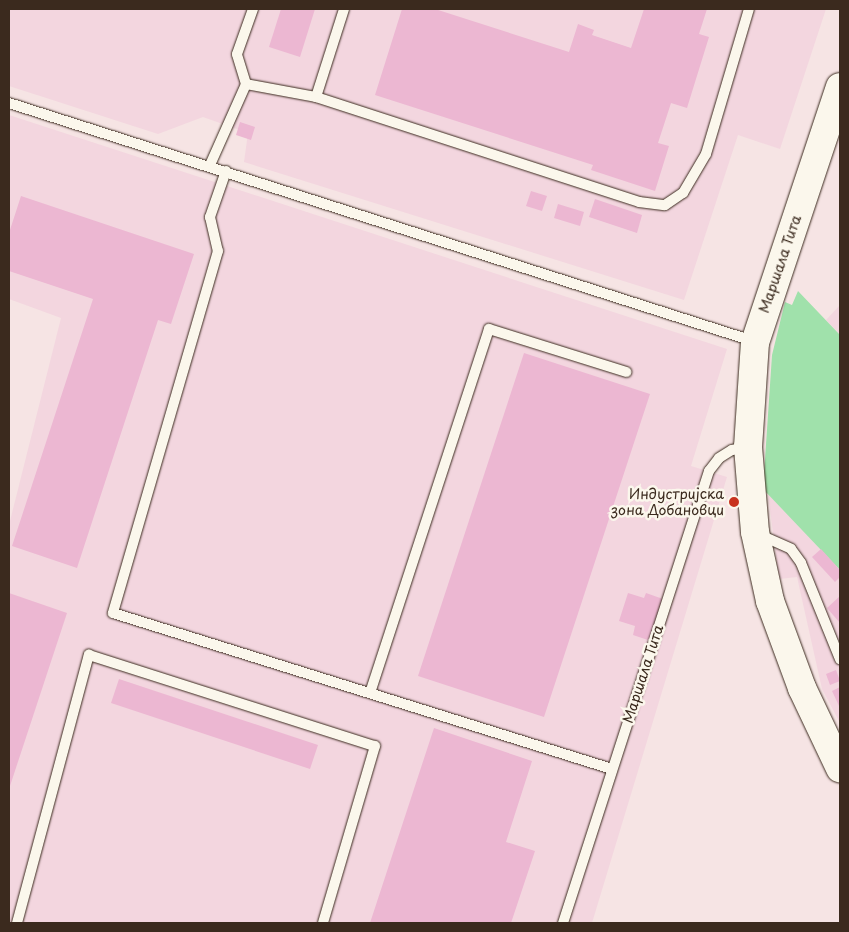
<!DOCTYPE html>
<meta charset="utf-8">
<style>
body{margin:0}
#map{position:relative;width:849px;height:932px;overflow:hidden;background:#f6e4e4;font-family:"Playpen Sans",sans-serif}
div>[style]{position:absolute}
.built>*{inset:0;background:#f3d6df}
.green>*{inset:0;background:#a0e1ab}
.building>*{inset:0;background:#ecb7d2}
.roads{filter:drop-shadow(0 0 1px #3b2a1e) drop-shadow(0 0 1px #3b2a1e)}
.lane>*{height:10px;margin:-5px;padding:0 5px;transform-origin:5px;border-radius:5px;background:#fbf7ec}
.secondary>*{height:28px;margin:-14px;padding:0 14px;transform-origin:14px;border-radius:14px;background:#fbf7ec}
.dots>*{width:14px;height:14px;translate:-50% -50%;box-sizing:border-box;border:2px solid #fbf7ec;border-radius:50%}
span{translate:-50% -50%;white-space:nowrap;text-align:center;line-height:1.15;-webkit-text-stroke:5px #fbf7ec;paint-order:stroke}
.street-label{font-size:14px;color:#3b2a1e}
.poi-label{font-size:14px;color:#3b2a1e}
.right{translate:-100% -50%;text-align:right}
.frame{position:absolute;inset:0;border:10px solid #3b2a1e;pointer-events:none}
</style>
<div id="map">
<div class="built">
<i style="clip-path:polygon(9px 9px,826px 9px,780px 149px,738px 135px,684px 300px,244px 162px,248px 133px,203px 117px,158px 134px,9px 86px)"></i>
<i style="clip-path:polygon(9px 115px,727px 349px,691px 466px,727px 477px,592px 923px,9px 923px,9px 525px,61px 318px,9px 299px)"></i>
<i style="clip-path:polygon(840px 305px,840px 335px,826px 320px)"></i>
<i style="clip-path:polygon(768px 494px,840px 570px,840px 723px,822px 689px,797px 577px,779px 579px)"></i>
</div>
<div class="green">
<i style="clip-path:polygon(798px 291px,840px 335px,840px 570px,763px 489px,772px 355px,785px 302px,792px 305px)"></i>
</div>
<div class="building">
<i style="clip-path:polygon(281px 9px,315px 9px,300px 57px,269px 47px)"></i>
<i style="clip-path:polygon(402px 9px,435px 9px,569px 52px,578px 24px,594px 30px,592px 35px,631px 48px,644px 9px,707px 9px,699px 34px,709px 37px,687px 108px,671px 103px,658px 143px,669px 146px,655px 191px,591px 170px,593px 165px,375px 95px)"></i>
<i style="clip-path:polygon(240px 122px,255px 127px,251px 140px,236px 135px)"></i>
<i style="clip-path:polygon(531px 191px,547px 196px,542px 211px,526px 206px)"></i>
<i style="clip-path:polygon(21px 196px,194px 254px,171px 324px,158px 320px,77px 568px,12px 546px,93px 299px,9px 271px,9px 233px)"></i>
<i style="clip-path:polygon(595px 199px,642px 215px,637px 233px,589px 217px)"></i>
<i style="clip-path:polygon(558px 204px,584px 212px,580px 226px,554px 218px)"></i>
<i style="clip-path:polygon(524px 353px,650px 394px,544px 717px,418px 676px)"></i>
<i style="clip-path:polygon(821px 549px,840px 570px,840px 577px,835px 582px,812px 557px)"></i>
<i style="clip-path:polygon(9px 593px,67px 613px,9px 789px)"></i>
<i style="clip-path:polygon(628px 593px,644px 598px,646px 593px,663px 599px,651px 641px,633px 635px,635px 626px,619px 621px)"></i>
<i style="clip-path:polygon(840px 596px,840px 623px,827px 608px)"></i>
<i style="clip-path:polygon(836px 670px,840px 681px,830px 685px,826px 674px)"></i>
<i style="clip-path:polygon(119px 679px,318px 745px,310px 769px,111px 703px)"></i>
<i style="clip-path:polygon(840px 687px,840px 708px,832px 691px)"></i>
<i style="clip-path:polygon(434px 728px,532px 761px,506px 842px,535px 851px,511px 923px,370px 923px)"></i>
</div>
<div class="roads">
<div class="lane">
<i style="left:246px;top:84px;width:71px;rotate:10.5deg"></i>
<i style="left:316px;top:97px;width:340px;rotate:18deg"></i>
<i style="left:639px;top:202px;width:26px;rotate:7deg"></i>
<i style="left:665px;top:205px;width:22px;rotate:-34deg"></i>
<i style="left:683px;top:193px;width:45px;rotate:-59.5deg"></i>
<i style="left:706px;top:154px;width:151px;rotate:-73.5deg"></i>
<i style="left:316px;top:97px;width:92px;rotate:-72.3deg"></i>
<i style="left:9px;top:103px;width:781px;rotate:17.74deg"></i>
<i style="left:210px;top:165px;width:89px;rotate:-66deg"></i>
<i style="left:246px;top:84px;width:31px;rotate:-107deg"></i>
<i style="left:237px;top:54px;width:48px;rotate:-70.4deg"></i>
<i style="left:226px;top:171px;width:49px;rotate:109.2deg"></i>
<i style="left:210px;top:217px;width:35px;rotate:77deg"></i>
<i style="left:218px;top:251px;width:377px;rotate:106.2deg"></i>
<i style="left:113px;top:613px;width:523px;rotate:17.36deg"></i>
<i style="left:758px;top:534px;width:36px;rotate:24deg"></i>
<i style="left:791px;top:549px;width:17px;rotate:54deg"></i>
<i style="left:801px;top:563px;width:104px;rotate:67.9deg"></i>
<i style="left:370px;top:693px;width:383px;rotate:-71.9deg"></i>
<i style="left:489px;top:329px;width:144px;rotate:17.4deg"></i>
<i style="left:17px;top:923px;width:278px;rotate:-75deg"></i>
<i style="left:89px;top:655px;width:300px;rotate:17.7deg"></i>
<i style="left:375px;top:746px;width:184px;rotate:106.4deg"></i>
<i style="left:563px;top:923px;width:475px;rotate:-72.1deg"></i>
<i style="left:709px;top:471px;width:16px;rotate:-52deg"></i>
<i style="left:719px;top:458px;width:15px;rotate:-32deg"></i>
<i style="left:732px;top:450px;width:15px;rotate:-11deg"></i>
</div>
<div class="secondary">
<i style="left:840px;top:87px;width:269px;rotate:108.4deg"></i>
<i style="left:755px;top:342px;width:105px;rotate:93.8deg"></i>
<i style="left:748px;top:447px;width:85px;rotate:85.3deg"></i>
<i style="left:755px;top:532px;width:71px;rotate:77.7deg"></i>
<i style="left:770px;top:601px;width:93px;rotate:69.8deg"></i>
<i style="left:802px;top:688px;width:89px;rotate:64.6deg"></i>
</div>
</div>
<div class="dots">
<i style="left:734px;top:502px;background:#c8321e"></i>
</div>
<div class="street-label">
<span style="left:780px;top:264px;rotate:-71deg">Маршала Тита</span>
<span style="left:643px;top:674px;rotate:-72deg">Маршала Тита</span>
</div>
<div class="poi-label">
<span class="right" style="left:724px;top:502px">Индустријска<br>зона Добановци</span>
</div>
<div class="frame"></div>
</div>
